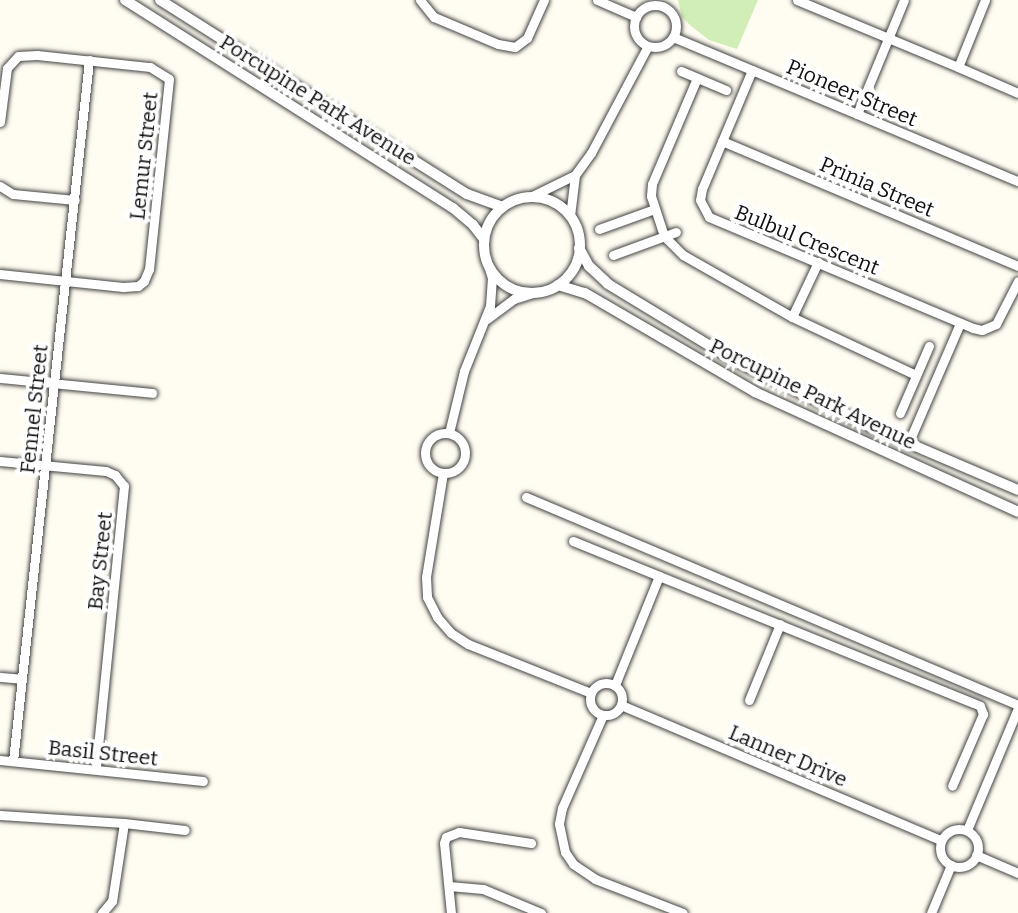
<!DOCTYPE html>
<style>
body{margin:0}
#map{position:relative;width:1018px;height:913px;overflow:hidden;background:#fffdf1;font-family:Bitter,serif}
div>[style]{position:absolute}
.green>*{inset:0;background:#d0eeb6}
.roads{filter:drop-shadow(0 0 2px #424242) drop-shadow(0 0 2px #424242)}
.minor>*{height:9px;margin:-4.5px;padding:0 4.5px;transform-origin:4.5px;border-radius:4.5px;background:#fff}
.minor>.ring{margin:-4.5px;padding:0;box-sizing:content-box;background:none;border:9px solid #fff;border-radius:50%}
.tertiary>*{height:10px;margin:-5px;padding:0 5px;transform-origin:5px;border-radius:5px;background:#fff}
.tertiary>.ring{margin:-5px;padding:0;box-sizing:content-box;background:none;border:10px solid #fff;border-radius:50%}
span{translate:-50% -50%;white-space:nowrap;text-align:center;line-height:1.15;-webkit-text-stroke:7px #fff;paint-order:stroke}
.street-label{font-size:21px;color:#0f0f0f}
</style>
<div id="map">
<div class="green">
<i style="clip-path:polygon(678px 0,758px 0,737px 49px,709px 40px,691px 26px,682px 17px)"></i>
</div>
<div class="roads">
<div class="minor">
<i style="left:420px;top:0;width:22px;rotate:51deg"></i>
<i style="left:434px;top:17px;width:69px;rotate:22.9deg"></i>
<i style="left:498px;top:44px;width:17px;rotate:10deg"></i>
<i style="left:515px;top:47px;width:15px;rotate:-37deg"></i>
<i style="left:527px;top:38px;width:42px;rotate:-65.9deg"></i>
<i style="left:597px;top:0;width:43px;rotate:23.6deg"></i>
<i style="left:797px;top:0;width:174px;rotate:22.6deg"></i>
<i style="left:985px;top:0;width:72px;rotate:111.9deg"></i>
<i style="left:958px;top:67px;width:65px;rotate:23.4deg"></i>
<i class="ring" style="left:634px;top:5px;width:33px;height:33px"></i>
<i style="left:673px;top:37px;width:374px;rotate:22.7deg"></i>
<i style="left:752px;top:70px;width:129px;rotate:112.8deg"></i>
<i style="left:702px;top:189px;width:11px;rotate:100deg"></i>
<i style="left:700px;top:200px;width:19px;rotate:62deg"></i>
<i style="left:709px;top:217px;width:286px;rotate:22.8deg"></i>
<i style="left:973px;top:328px;width:9px;rotate:13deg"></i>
<i style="left:982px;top:330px;width:15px;rotate:-23deg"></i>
<i style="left:996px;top:324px;width:48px;rotate:-62.9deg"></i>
<i style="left:681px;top:71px;width:49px;rotate:22.9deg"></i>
<i style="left:697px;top:78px;width:115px;rotate:113deg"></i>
<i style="left:652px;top:184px;width:12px;rotate:95deg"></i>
<i style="left:651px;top:196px;width:42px;rotate:72deg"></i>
<i style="left:664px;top:236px;width:27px;rotate:45deg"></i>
<i style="left:683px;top:255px;width:125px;rotate:29.6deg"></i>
<i style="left:792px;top:317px;width:137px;rotate:25.1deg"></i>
<i style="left:857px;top:114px;width:123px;rotate:-67.6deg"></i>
<i style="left:0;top:122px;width:54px;rotate:-82.6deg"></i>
<i style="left:7px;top:68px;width:16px;rotate:-47deg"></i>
<i style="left:18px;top:56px;width:19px;rotate:-3deg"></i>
<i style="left:37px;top:55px;width:114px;rotate:6.1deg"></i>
<i style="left:150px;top:67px;width:22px;rotate:32deg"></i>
<i style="left:169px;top:79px;width:191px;rotate:96deg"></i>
<i style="left:149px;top:269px;width:13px;rotate:113deg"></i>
<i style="left:144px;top:281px;width:8px;rotate:140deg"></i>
<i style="left:138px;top:286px;width:15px;rotate:176deg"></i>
<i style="left:123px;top:287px;width:124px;rotate:-174deg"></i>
<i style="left:722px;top:141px;width:321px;rotate:22.9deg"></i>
<i style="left:0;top:186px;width:15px;rotate:32deg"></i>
<i style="left:13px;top:194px;width:62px;rotate:5.5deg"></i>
<i style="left:530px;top:197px;width:50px;rotate:-26.1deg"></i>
<i style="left:575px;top:175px;width:27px;rotate:-54deg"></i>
<i style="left:591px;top:153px;width:121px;rotate:-62deg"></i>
<i style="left:570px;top:216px;width:41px;rotate:-83deg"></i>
<i style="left:599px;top:229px;width:59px;rotate:-19.7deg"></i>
<i style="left:613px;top:255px;width:67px;rotate:-20.1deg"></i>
<i style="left:792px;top:317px;width:61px;rotate:-64.7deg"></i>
<i style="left:487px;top:319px;width:34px;rotate:-37deg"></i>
<i style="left:514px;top:299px;width:19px;rotate:-18deg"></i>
<i style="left:0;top:378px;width:153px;rotate:5.6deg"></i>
<i style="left:900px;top:413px;width:73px;rotate:-66.6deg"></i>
<i class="ring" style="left:425px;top:433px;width:31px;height:31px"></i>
<i style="left:449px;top:433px;width:64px;rotate:-76.4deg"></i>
<i style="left:464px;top:371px;width:70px;rotate:-68.2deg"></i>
<i style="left:490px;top:306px;width:28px;rotate:-86deg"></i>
<i style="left:492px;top:278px;width:14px;rotate:-107deg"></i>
<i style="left:908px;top:444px;width:132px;rotate:-66.7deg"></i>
<i style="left:0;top:461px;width:106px;rotate:5.4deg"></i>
<i style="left:106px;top:471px;width:10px;rotate:24deg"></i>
<i style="left:115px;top:475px;width:14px;rotate:51deg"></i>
<i style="left:124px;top:486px;width:284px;rotate:95.7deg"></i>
<i style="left:443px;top:473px;width:105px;rotate:99.3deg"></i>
<i style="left:426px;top:577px;width:20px;rotate:87deg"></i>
<i style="left:427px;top:597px;width:22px;rotate:63deg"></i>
<i style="left:437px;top:617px;width:21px;rotate:49deg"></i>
<i style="left:451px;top:633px;width:20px;rotate:33deg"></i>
<i style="left:468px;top:644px;width:132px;rotate:21.7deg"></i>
<i style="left:526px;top:497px;width:534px;rotate:22.92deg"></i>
<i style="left:573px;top:541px;width:93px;rotate:22.1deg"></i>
<i style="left:659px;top:576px;width:118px;rotate:112deg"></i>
<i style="left:659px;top:576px;width:346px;rotate:22deg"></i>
<i style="left:980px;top:706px;width:9px;rotate:69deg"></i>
<i style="left:983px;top:714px;width:78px;rotate:113.3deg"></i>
<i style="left:0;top:677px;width:22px;rotate:5deg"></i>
<i class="ring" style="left:590px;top:683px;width:23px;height:23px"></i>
<i style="left:749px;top:700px;width:82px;rotate:-67.8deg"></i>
<i style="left:621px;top:705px;width:347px;rotate:22.9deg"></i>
<i style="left:603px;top:715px;width:102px;rotate:113.8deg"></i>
<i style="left:562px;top:808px;width:16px;rotate:101deg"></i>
<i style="left:559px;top:824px;width:29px;rotate:78deg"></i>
<i style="left:565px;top:852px;width:14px;rotate:56deg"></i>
<i style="left:573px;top:864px;width:27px;rotate:34deg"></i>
<i style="left:595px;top:879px;width:94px;rotate:21.1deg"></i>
<i style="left:0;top:760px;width:204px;rotate:5.9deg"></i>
<i style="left:13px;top:761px;width:705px;rotate:-83.81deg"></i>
<i style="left:0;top:815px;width:124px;rotate:3.7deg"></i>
<i style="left:124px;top:823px;width:79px;rotate:98.7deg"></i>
<i style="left:112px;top:901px;width:16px;rotate:130deg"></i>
<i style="left:124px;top:823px;width:61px;rotate:6.5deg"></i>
<i class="ring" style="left:940px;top:829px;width:29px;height:29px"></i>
<i style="left:967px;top:830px;width:132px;rotate:-67.3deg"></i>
<i style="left:976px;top:855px;width:46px;rotate:23.2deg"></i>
<i style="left:449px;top:886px;width:34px;rotate:5deg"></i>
<i style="left:483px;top:889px;width:63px;rotate:22.5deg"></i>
<i style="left:451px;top:913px;width:70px;rotate:-95.7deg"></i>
<i style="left:444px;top:843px;width:6px;rotate:-72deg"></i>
<i style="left:446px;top:837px;width:14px;rotate:-21deg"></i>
<i style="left:459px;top:832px;width:73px;rotate:8.7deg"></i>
<i style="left:931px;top:913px;width:52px;rotate:-67.4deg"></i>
</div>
<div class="tertiary">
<i style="left:125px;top:0;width:388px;rotate:32.4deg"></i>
<i style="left:453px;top:208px;width:26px;rotate:40deg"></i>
<i style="left:473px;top:225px;width:18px;rotate:52deg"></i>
<i style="left:160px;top:0;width:363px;rotate:32.3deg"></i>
<i style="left:467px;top:194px;width:38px;rotate:20deg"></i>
<i class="ring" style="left:484px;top:197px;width:86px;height:86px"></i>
<i style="left:579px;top:248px;width:21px;rotate:61deg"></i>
<i style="left:589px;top:266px;width:26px;rotate:43deg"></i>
<i style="left:608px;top:284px;width:146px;rotate:31.3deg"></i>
<i style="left:733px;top:360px;width:153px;rotate:25.9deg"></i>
<i style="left:871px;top:427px;width:160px;rotate:23.2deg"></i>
<i style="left:558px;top:285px;width:28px;rotate:17deg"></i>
<i style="left:585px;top:293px;width:197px;rotate:30.2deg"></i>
<i style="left:755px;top:392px;width:289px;rotate:24.5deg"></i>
</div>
</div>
<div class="street-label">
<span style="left:852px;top:93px;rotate:23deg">Pioneer Street</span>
<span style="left:318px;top:100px;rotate:32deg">Porcupine Park Avenue</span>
<span style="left:144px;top:156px;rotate:-84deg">Lemur Street</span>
<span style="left:877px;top:187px;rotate:23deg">Prinia Street</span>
<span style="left:807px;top:240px;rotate:22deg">Bulbul Crescent</span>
<span style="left:813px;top:394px;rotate:26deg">Porcupine Park Avenue</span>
<span style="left:34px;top:409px;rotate:-84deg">Fennel Street</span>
<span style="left:100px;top:561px;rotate:-84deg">Bay Street</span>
<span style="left:103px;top:753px;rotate:6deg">Basil Street</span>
<span style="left:788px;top:756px;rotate:23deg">Lanner Drive</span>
</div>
</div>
